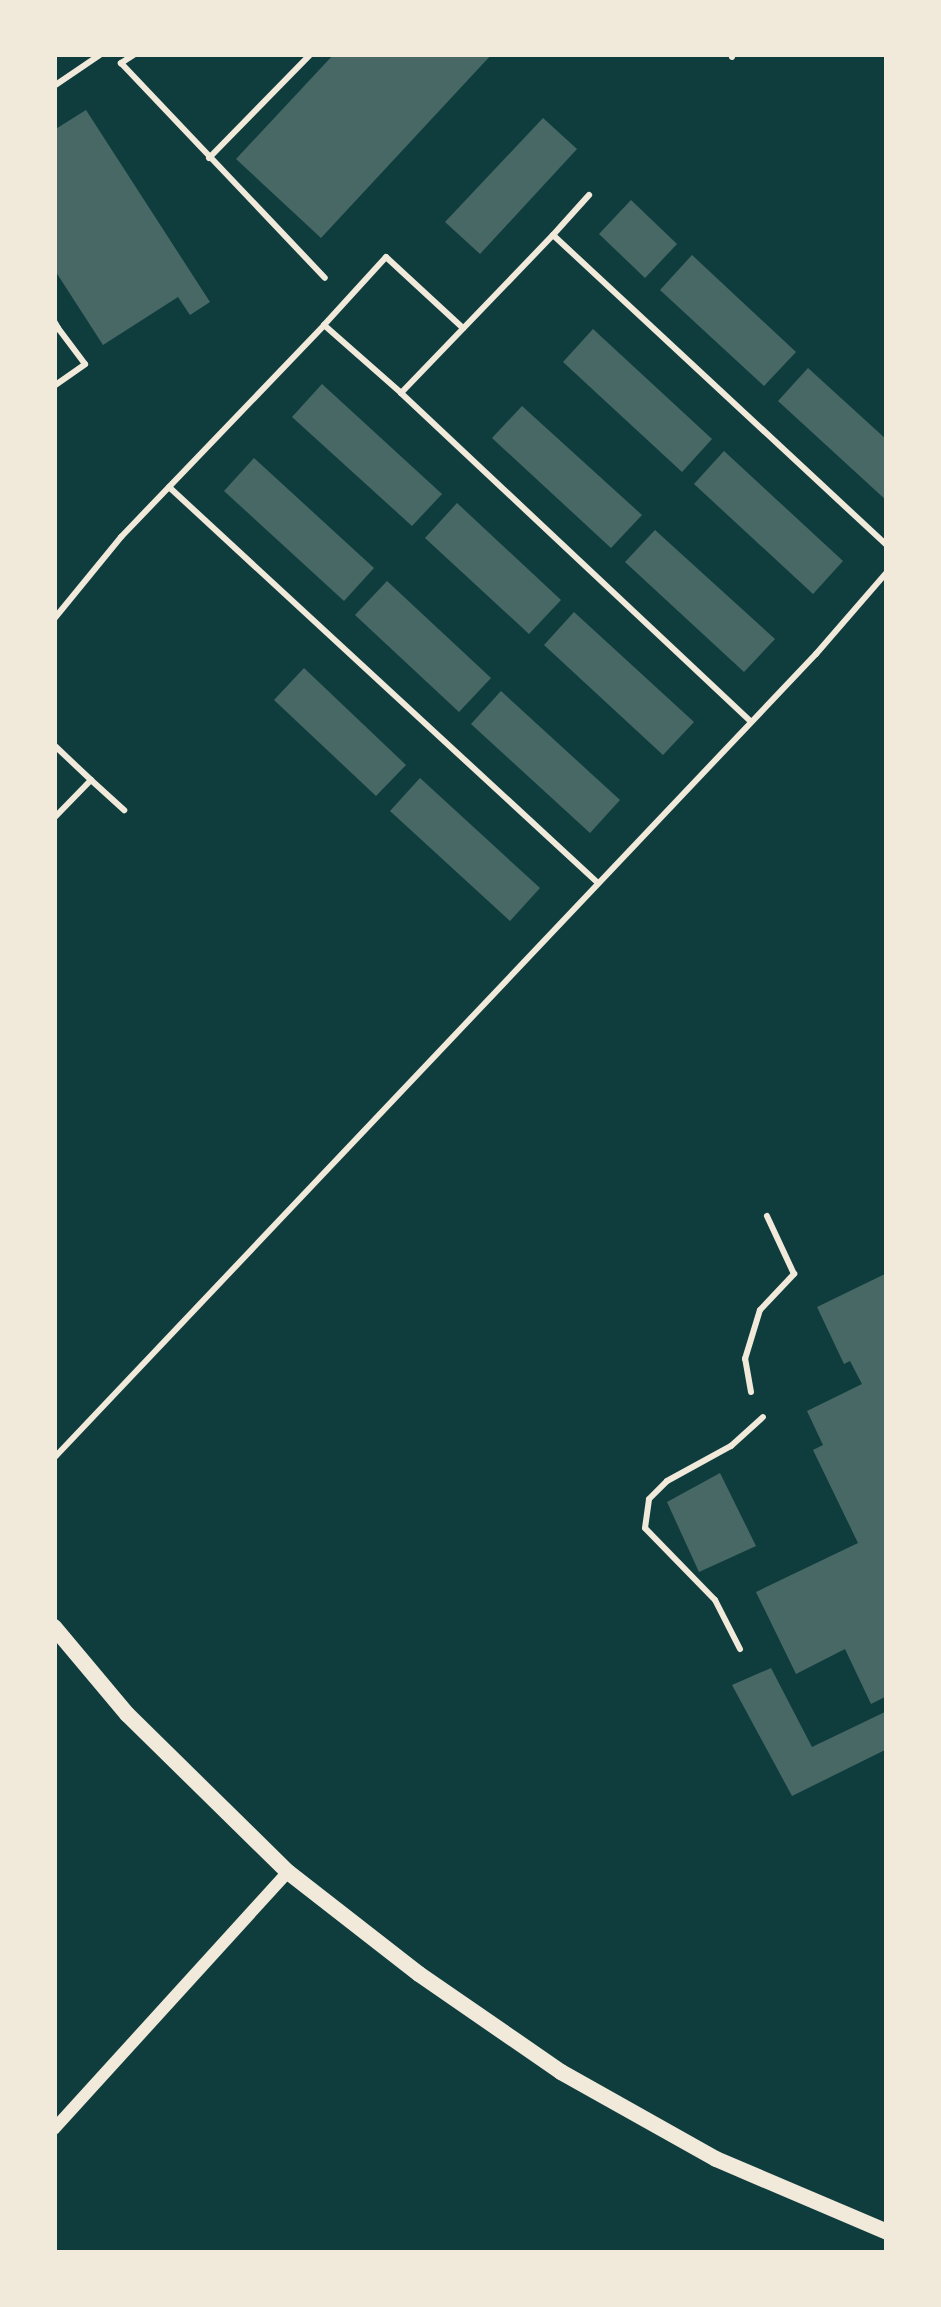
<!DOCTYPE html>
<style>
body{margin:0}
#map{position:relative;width:941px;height:2307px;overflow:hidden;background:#0f3d3e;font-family:Inter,sans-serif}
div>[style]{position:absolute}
.building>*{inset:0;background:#486865}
.service>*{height:6px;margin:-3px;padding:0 3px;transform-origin:3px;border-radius:3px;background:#f1e9da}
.minor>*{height:12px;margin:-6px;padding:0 6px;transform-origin:6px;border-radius:6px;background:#f1e9da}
.secondary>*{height:16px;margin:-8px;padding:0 8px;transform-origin:8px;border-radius:8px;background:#f1e9da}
span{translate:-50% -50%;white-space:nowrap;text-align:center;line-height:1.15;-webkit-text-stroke:10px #f1e9da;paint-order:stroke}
.frame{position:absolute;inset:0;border:57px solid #f1e9da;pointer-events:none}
</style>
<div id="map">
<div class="building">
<i style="clip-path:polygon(334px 54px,492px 54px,321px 238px,236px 159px)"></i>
<i style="clip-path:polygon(86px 110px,210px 302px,190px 315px,178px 297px,103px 345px,54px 269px,54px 130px)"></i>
<i style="clip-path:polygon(543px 118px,577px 149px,480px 254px,445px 222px)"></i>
<i style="clip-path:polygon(631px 200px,677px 244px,645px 278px,599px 234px)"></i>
<i style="clip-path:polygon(692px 255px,796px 352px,764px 386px,660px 290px)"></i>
<i style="clip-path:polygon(593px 329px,712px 439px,682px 472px,563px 362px)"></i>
<i style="clip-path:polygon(808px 368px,887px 440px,887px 501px,778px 401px)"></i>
<i style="clip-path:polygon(322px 384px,442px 494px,412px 526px,292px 417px)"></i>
<i style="clip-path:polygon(522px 406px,642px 515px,611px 548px,492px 438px)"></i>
<i style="clip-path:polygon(724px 451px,843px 561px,813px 594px,694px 484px)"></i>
<i style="clip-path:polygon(254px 458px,374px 568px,344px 601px,224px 491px)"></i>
<i style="clip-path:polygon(457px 503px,561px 600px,529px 634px,425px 538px)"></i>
<i style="clip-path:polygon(655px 530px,775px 639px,744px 672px,625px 562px)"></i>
<i style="clip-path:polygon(387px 581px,491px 678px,459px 712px,355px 615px)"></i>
<i style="clip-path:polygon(574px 612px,694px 722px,663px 755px,544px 645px)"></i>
<i style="clip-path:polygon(304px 668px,406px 765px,376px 796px,274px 700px)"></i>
<i style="clip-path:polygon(501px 691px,620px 800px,590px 833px,471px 724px)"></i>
<i style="clip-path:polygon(420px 778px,540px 888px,510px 921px,390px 811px)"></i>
<i style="clip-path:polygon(887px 1273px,887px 1696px,871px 1704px,845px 1649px,796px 1674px,756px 1592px,858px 1543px,813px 1450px,823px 1445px,807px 1411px,862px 1384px,850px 1361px,844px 1364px,817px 1307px)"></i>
<i style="clip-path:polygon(720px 1473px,756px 1546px,699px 1572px,667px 1502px)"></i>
<i style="clip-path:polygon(771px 1668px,812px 1747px,887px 1711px,887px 1749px,792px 1796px,732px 1685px)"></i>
</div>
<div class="service">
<i style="left:135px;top:54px;width:17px;rotate:147deg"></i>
<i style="left:121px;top:63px;width:296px;rotate:46.5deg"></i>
<i style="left:208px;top:54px;width:4px"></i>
<i style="left:732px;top:57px;width:3px;rotate:-72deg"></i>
<i style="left:54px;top:86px;width:57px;rotate:-34.2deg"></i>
<i style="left:209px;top:158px;width:146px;rotate:-45.6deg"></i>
<i style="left:553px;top:235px;width:54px;rotate:-48deg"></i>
<i style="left:54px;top:321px;width:8px;rotate:60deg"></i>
<i style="left:58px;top:328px;width:5px;rotate:143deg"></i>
<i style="left:324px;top:325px;width:92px;rotate:-47.6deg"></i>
<i style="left:386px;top:257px;width:105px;rotate:42.7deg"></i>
<i style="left:54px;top:386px;width:38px;rotate:-35deg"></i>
<i style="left:85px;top:364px;width:45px;rotate:-126.9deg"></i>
<i style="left:401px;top:393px;width:480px;rotate:43.2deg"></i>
<i style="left:169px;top:487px;width:584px;rotate:42.71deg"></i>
<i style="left:54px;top:619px;width:106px;rotate:-50.7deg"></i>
<i style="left:121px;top:537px;width:294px;rotate:-46.2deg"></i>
<i style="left:324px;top:325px;width:103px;rotate:41.4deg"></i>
<i style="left:401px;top:393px;width:219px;rotate:-46.1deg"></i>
<i style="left:553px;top:235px;width:456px;rotate:42.9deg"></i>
<i style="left:54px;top:745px;width:51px;rotate:43.4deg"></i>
<i style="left:91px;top:780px;width:53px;rotate:134.2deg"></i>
<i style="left:91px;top:780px;width:45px;rotate:42.3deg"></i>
<i style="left:751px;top:1392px;width:34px;rotate:-100deg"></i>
<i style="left:745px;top:1359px;width:51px;rotate:-73deg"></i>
<i style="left:760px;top:1310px;width:50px;rotate:-46.6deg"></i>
<i style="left:794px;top:1274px;width:64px;rotate:-115deg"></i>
<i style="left:54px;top:1458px;width:1108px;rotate:-46.54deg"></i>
<i style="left:816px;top:654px;width:108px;rotate:-49.1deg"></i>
<i style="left:740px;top:1649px;width:55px;rotate:-117deg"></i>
<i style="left:715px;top:1600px;width:100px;rotate:-134.2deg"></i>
<i style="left:645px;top:1528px;width:29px;rotate:-82deg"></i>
<i style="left:649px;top:1499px;width:25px;rotate:-45deg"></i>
<i style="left:667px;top:1481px;width:73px;rotate:-28.7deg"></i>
<i style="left:731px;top:1446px;width:43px;rotate:-42.2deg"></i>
</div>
<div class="minor">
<i style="left:54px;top:2129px;width:348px;rotate:-47.7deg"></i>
</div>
<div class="secondary">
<i style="left:54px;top:1627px;width:114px;rotate:50deg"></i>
<i style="left:127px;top:1714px;width:226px;rotate:44.5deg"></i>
<i style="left:288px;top:1872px;width:166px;rotate:37.9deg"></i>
<i style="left:419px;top:1974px;width:173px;rotate:34.6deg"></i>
<i style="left:561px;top:2072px;width:178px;rotate:29.3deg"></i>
<i style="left:716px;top:2159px;width:186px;rotate:23.1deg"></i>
</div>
<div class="frame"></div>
</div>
